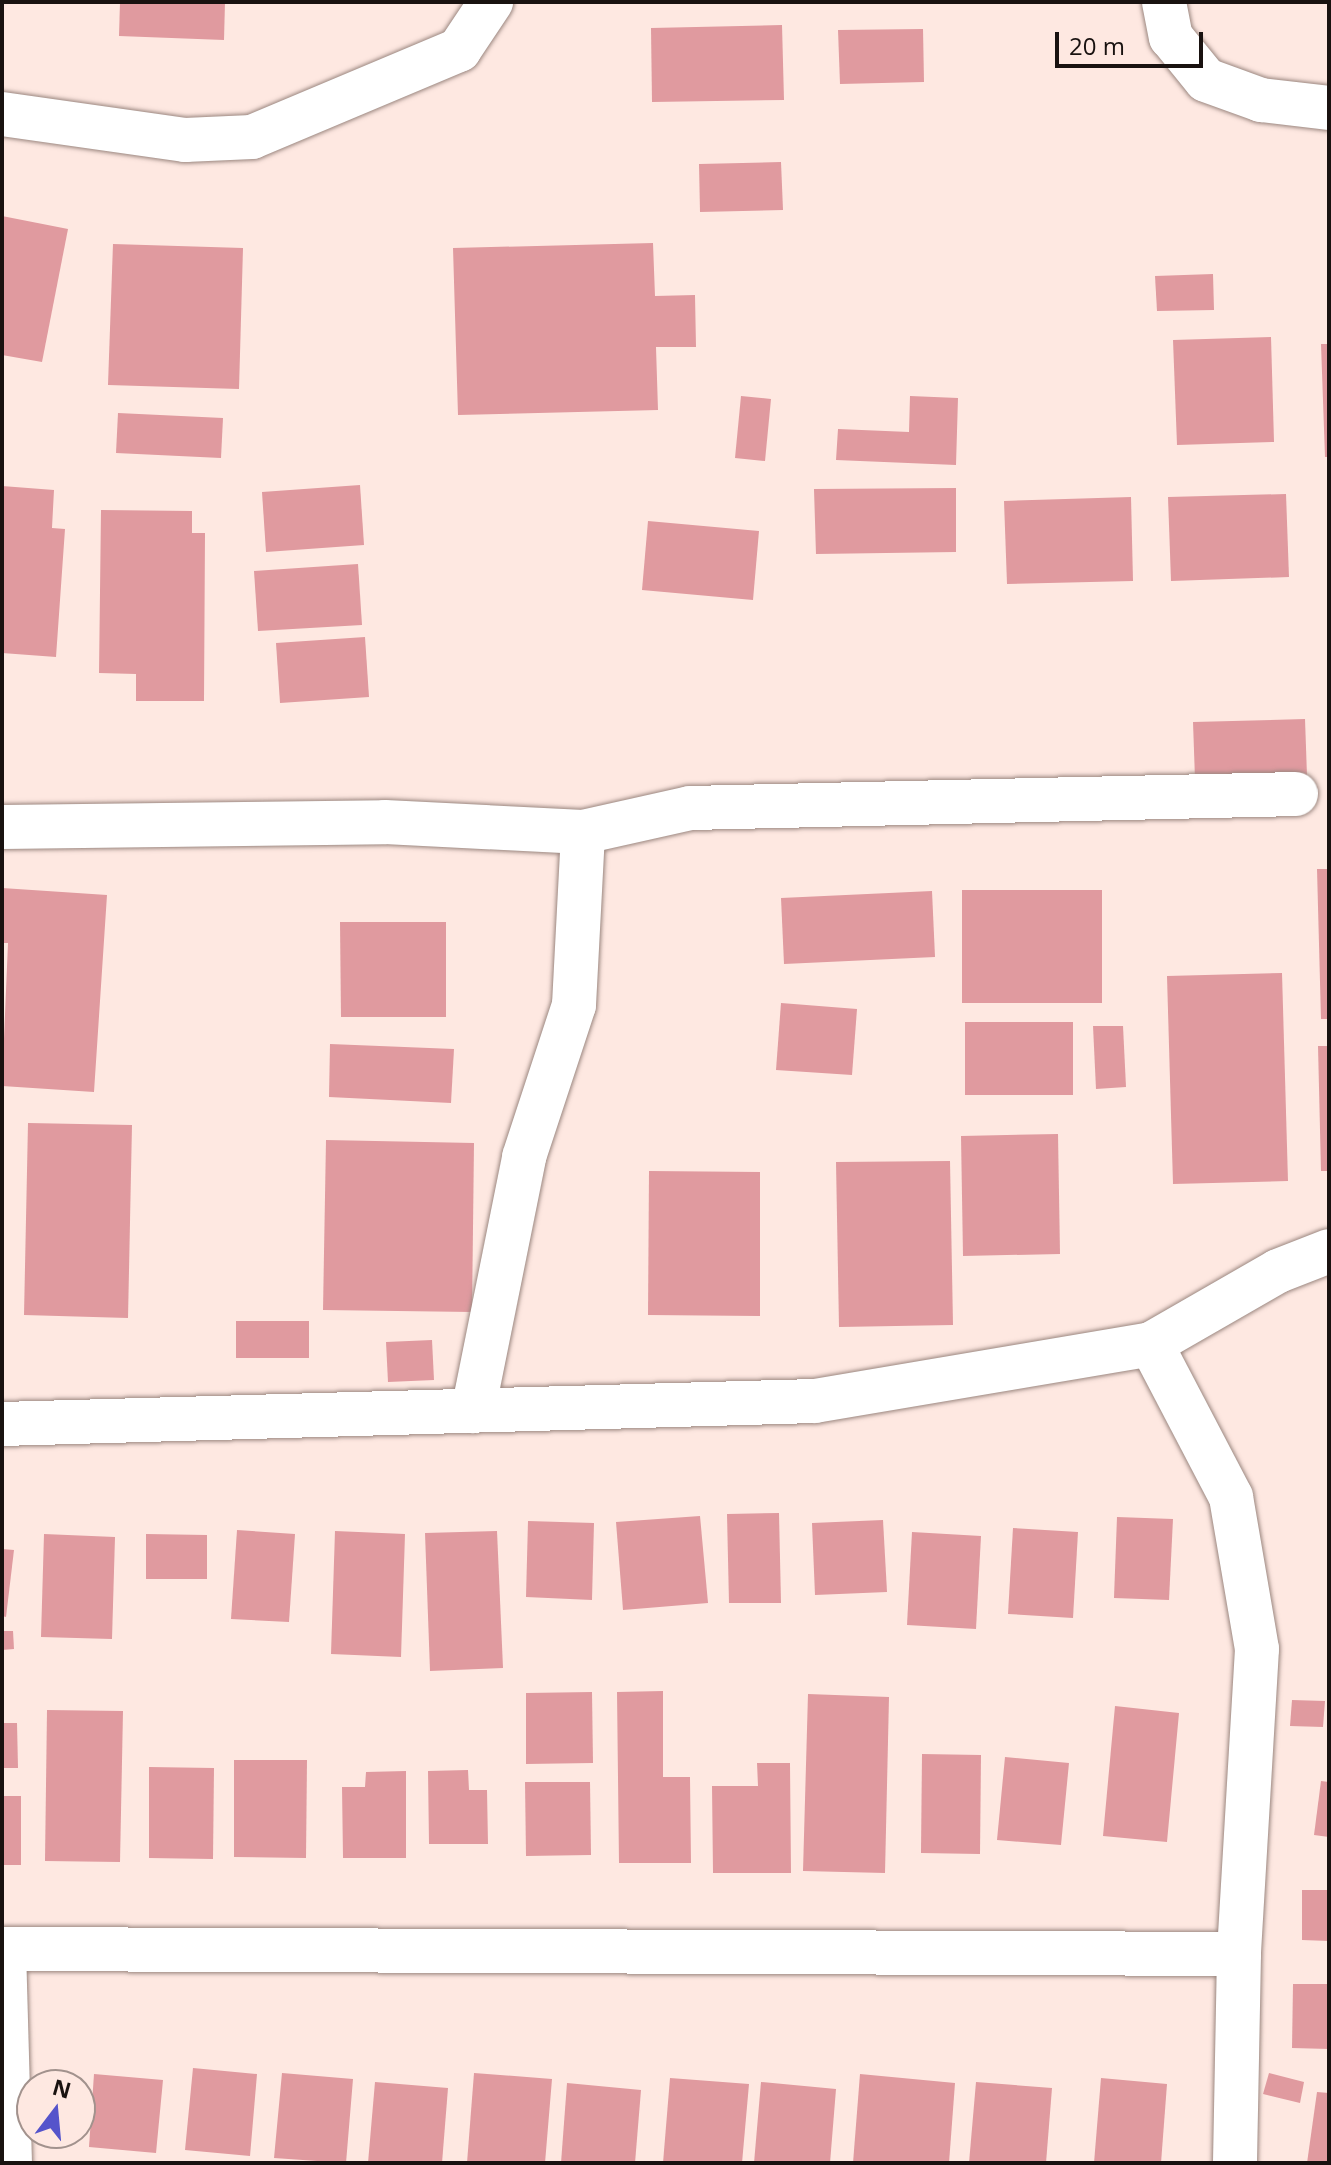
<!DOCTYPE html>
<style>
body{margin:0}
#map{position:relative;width:1331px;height:2165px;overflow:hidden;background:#fee8e1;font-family:"Open Sans",sans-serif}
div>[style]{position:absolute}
.building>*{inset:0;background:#e09a9f}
.roads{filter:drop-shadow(0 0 2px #9b8780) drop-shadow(0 0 2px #9b8780)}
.minor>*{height:44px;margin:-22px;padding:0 22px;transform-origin:22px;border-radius:22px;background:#fff}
span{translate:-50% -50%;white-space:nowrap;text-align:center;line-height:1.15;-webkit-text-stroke:6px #fee8e1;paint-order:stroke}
.frame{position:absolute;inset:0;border:4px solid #191210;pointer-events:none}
.north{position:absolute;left:16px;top:2069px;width:80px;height:80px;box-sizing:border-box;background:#fee8e1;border:2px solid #a2928d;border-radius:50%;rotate:16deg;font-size:22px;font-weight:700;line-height:32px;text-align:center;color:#191210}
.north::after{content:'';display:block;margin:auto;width:28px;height:36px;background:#5554cb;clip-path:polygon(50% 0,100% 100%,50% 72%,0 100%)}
.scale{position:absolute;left:1055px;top:32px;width:148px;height:36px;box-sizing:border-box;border:4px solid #191210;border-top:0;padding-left:10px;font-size:24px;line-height:28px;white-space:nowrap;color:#191210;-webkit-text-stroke:6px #fee8e1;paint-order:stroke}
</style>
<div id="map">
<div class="building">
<i style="clip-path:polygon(120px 2px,225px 2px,224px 40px,119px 36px)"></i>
<i style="clip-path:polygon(782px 25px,784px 100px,652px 102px,651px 28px)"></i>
<i style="clip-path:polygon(923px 29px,924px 82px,840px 84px,838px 30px)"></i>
<i style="clip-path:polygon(781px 162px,783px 210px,700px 212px,699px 164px)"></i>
<i style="clip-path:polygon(2px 216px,68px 229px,42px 362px,2px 355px)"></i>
<i style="clip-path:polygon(653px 243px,655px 296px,695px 295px,696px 347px,656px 347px,658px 410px,458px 415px,453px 248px)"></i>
<i style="clip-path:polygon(113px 244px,243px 248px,239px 389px,108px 385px)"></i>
<i style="clip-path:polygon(1213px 274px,1214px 310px,1157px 311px,1155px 276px)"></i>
<i style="clip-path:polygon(1271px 337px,1274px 442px,1177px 445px,1173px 340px)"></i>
<i style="clip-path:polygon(1321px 344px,1329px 344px,1329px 457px,1325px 457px)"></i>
<i style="clip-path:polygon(741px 396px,771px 399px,765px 461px,735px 458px)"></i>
<i style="clip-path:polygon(910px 396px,958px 398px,956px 465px,836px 460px,838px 429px,909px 432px)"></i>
<i style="clip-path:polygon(118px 413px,223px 418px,221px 458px,116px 453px)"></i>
<i style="clip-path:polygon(360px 485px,364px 545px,266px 552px,262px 492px)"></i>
<i style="clip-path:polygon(2px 486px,54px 490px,52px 528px,65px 529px,56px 657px,2px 653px)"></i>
<i style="clip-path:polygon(956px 488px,956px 552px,816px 554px,814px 489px)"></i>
<i style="clip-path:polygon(1286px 494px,1289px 577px,1171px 581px,1168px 497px)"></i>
<i style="clip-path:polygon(1131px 497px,1133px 581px,1007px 584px,1004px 501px)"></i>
<i style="clip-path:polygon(101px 510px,192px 511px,192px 533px,205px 533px,204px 701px,136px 701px,136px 674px,99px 673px)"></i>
<i style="clip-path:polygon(648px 521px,759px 531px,753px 600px,642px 590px)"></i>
<i style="clip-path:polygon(358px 564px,362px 625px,258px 631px,254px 571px)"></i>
<i style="clip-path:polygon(365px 637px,369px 697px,280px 703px,276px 643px)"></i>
<i style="clip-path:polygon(1305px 719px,1307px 776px,1195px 779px,1193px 722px)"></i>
<i style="clip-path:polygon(1317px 869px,1329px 869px,1329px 1019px,1321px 1019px)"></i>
<i style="clip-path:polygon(2px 888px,107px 895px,94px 1092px,2px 1086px,8px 943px,2px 943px)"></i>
<i style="clip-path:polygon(962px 890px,1102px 890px,1102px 1003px,962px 1003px)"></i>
<i style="clip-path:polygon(932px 891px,935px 957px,784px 964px,781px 898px)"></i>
<i style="clip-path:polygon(340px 922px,446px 922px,446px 1017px,341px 1017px)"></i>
<i style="clip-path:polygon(1282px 973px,1288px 1181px,1173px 1184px,1167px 976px)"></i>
<i style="clip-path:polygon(781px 1003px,857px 1009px,852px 1075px,776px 1070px)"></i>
<i style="clip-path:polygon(965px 1022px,1073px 1022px,1073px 1095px,965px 1095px)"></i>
<i style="clip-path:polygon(1093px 1026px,1123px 1026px,1126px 1087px,1096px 1089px)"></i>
<i style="clip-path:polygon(330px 1044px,454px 1049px,451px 1103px,329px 1097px)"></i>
<i style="clip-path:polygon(1318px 1046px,1329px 1046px,1329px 1171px,1321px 1171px)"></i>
<i style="clip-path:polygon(28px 1123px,132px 1125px,128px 1318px,24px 1315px)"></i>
<i style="clip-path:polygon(1058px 1134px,1060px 1254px,963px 1256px,961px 1136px)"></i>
<i style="clip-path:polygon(326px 1140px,474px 1143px,472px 1312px,323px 1310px)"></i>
<i style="clip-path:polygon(950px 1161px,953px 1325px,839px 1327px,836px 1162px)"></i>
<i style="clip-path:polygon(649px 1171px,760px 1172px,760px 1316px,648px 1315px)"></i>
<i style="clip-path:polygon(236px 1321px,309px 1321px,309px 1358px,236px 1358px)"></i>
<i style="clip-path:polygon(432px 1340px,434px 1380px,388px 1382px,386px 1342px)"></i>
<i style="clip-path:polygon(779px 1513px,781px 1603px,729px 1603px,727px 1514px)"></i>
<i style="clip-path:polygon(700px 1516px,708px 1603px,623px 1610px,616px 1522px)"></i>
<i style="clip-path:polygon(1117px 1517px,1173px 1519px,1169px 1600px,1114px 1598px)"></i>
<i style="clip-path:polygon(883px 1520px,887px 1592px,815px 1595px,812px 1523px)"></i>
<i style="clip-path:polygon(528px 1521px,594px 1523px,592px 1600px,526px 1597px)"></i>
<i style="clip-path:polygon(1013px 1528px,1078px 1532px,1073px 1618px,1008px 1614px)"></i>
<i style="clip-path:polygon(237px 1530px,295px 1534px,289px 1622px,231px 1619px)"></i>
<i style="clip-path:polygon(335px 1531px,405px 1534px,401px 1657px,331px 1654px)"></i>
<i style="clip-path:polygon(497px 1531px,503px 1668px,430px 1671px,425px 1533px)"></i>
<i style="clip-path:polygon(912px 1532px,981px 1536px,976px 1629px,907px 1625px)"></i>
<i style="clip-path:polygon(44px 1534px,115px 1537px,112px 1639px,41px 1637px)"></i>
<i style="clip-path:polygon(146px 1534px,207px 1535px,207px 1579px,146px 1579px)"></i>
<i style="clip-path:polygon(2px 1549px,14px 1550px,6px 1617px,2px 1616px)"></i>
<i style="clip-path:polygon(2px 1631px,13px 1631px,14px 1649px,2px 1650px)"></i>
<i style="clip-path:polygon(663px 1691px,663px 1777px,690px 1777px,691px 1863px,619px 1863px,617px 1692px)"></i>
<i style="clip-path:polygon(592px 1692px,593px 1763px,526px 1764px,526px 1693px)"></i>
<i style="clip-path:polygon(808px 1694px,889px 1697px,885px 1873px,803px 1871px)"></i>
<i style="clip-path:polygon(1292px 1700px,1325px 1701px,1323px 1727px,1290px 1726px)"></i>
<i style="clip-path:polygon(1115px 1706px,1179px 1713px,1167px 1842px,1103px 1836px)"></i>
<i style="clip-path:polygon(47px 1710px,123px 1711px,120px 1862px,45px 1861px)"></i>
<i style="clip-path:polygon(2px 1723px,17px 1723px,18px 1768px,2px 1768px)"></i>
<i style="clip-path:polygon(922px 1754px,981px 1755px,980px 1854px,921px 1853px)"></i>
<i style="clip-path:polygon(1005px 1757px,1069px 1763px,1061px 1845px,997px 1840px)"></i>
<i style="clip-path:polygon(234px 1760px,307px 1760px,306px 1858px,234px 1857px)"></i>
<i style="clip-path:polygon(757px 1763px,790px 1763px,791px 1873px,713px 1873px,712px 1786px,758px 1786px)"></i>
<i style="clip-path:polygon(149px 1767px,214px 1768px,213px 1859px,149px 1858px)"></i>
<i style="clip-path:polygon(468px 1770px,469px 1790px,487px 1790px,488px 1844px,429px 1844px,428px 1771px)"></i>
<i style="clip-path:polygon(406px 1771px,406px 1858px,343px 1858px,342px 1787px,365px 1787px,366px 1772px)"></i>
<i style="clip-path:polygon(1321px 1781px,1329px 1782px,1329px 1837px,1314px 1835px)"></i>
<i style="clip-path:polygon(525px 1782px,590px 1782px,591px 1855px,526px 1856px)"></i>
<i style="clip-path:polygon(2px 1796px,21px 1796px,21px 1865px,2px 1865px)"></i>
<i style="clip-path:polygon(1302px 1890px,1329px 1890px,1329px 1941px,1302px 1940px)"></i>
<i style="clip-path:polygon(1293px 1984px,1329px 1984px,1329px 2049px,1292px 2048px)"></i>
<i style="clip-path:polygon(193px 2068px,257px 2074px,250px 2156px,185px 2150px)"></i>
<i style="clip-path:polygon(282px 2073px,353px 2079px,346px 2163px,274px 2158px)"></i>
<i style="clip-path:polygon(474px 2073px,552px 2079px,545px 2163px,467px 2163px)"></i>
<i style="clip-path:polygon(1269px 2073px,1304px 2082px,1300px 2103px,1263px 2094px)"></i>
<i style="clip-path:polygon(94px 2074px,163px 2080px,156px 2153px,89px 2147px)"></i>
<i style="clip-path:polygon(860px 2074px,955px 2083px,949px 2163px,853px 2163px)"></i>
<i style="clip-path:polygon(670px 2078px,749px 2084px,742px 2163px,663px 2163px)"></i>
<i style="clip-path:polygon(1101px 2078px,1167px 2084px,1161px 2163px,1094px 2163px)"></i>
<i style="clip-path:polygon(375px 2082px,448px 2088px,442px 2163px,368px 2163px)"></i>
<i style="clip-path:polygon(761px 2082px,836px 2089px,830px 2163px,754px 2163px)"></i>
<i style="clip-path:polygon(976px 2082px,1052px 2088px,1046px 2163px,969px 2163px)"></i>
<i style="clip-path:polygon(567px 2083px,641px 2090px,635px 2163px,561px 2163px)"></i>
<i style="clip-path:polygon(1317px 2092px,1329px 2093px,1329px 2163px,1307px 2163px)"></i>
</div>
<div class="roads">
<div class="minor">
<i style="left:1164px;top:2px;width:36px;rotate:79deg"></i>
<i style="left:1171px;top:37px;width:55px;rotate:50.9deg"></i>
<i style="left:1206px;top:80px;width:59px;rotate:20deg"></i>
<i style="left:1261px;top:100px;width:68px;rotate:6.7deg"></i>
<i style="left:2px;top:114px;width:185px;rotate:8.1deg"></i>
<i style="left:185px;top:140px;width:67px;rotate:-2.6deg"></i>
<i style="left:252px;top:137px;width:225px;rotate:-22.8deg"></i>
<i style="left:459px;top:50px;width:58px;rotate:-56.3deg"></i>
<i style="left:2px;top:827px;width:383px;rotate:-0.7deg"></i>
<i style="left:385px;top:822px;width:198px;rotate:2.9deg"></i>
<i style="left:583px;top:832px;width:110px;rotate:-12.6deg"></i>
<i style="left:690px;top:808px;width:606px;rotate:-1.32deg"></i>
<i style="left:1151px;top:1344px;width:173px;rotate:62.4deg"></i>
<i style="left:1231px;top:1497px;width:154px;rotate:80.3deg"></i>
<i style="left:1257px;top:1649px;width:306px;rotate:93.4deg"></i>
<i style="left:1239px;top:1954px;width:209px;rotate:91.1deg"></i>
<i style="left:473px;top:1411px;width:259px;rotate:-78.6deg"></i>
<i style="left:524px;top:1157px;width:160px;rotate:-71.8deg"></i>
<i style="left:574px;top:1005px;width:173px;rotate:-87deg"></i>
<i style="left:2px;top:1424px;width:813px;rotate:-1.62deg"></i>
<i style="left:815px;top:1401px;width:341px;rotate:-9.6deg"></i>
<i style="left:1151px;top:1344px;width:146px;rotate:-29.9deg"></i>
<i style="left:1278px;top:1271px;width:55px;rotate:-21.4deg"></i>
<i style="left:2px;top:1949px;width:1237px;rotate:0.23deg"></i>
<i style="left:4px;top:1949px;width:214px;rotate:88.4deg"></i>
</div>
</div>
<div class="frame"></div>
<div class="north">N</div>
<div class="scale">20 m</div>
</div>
